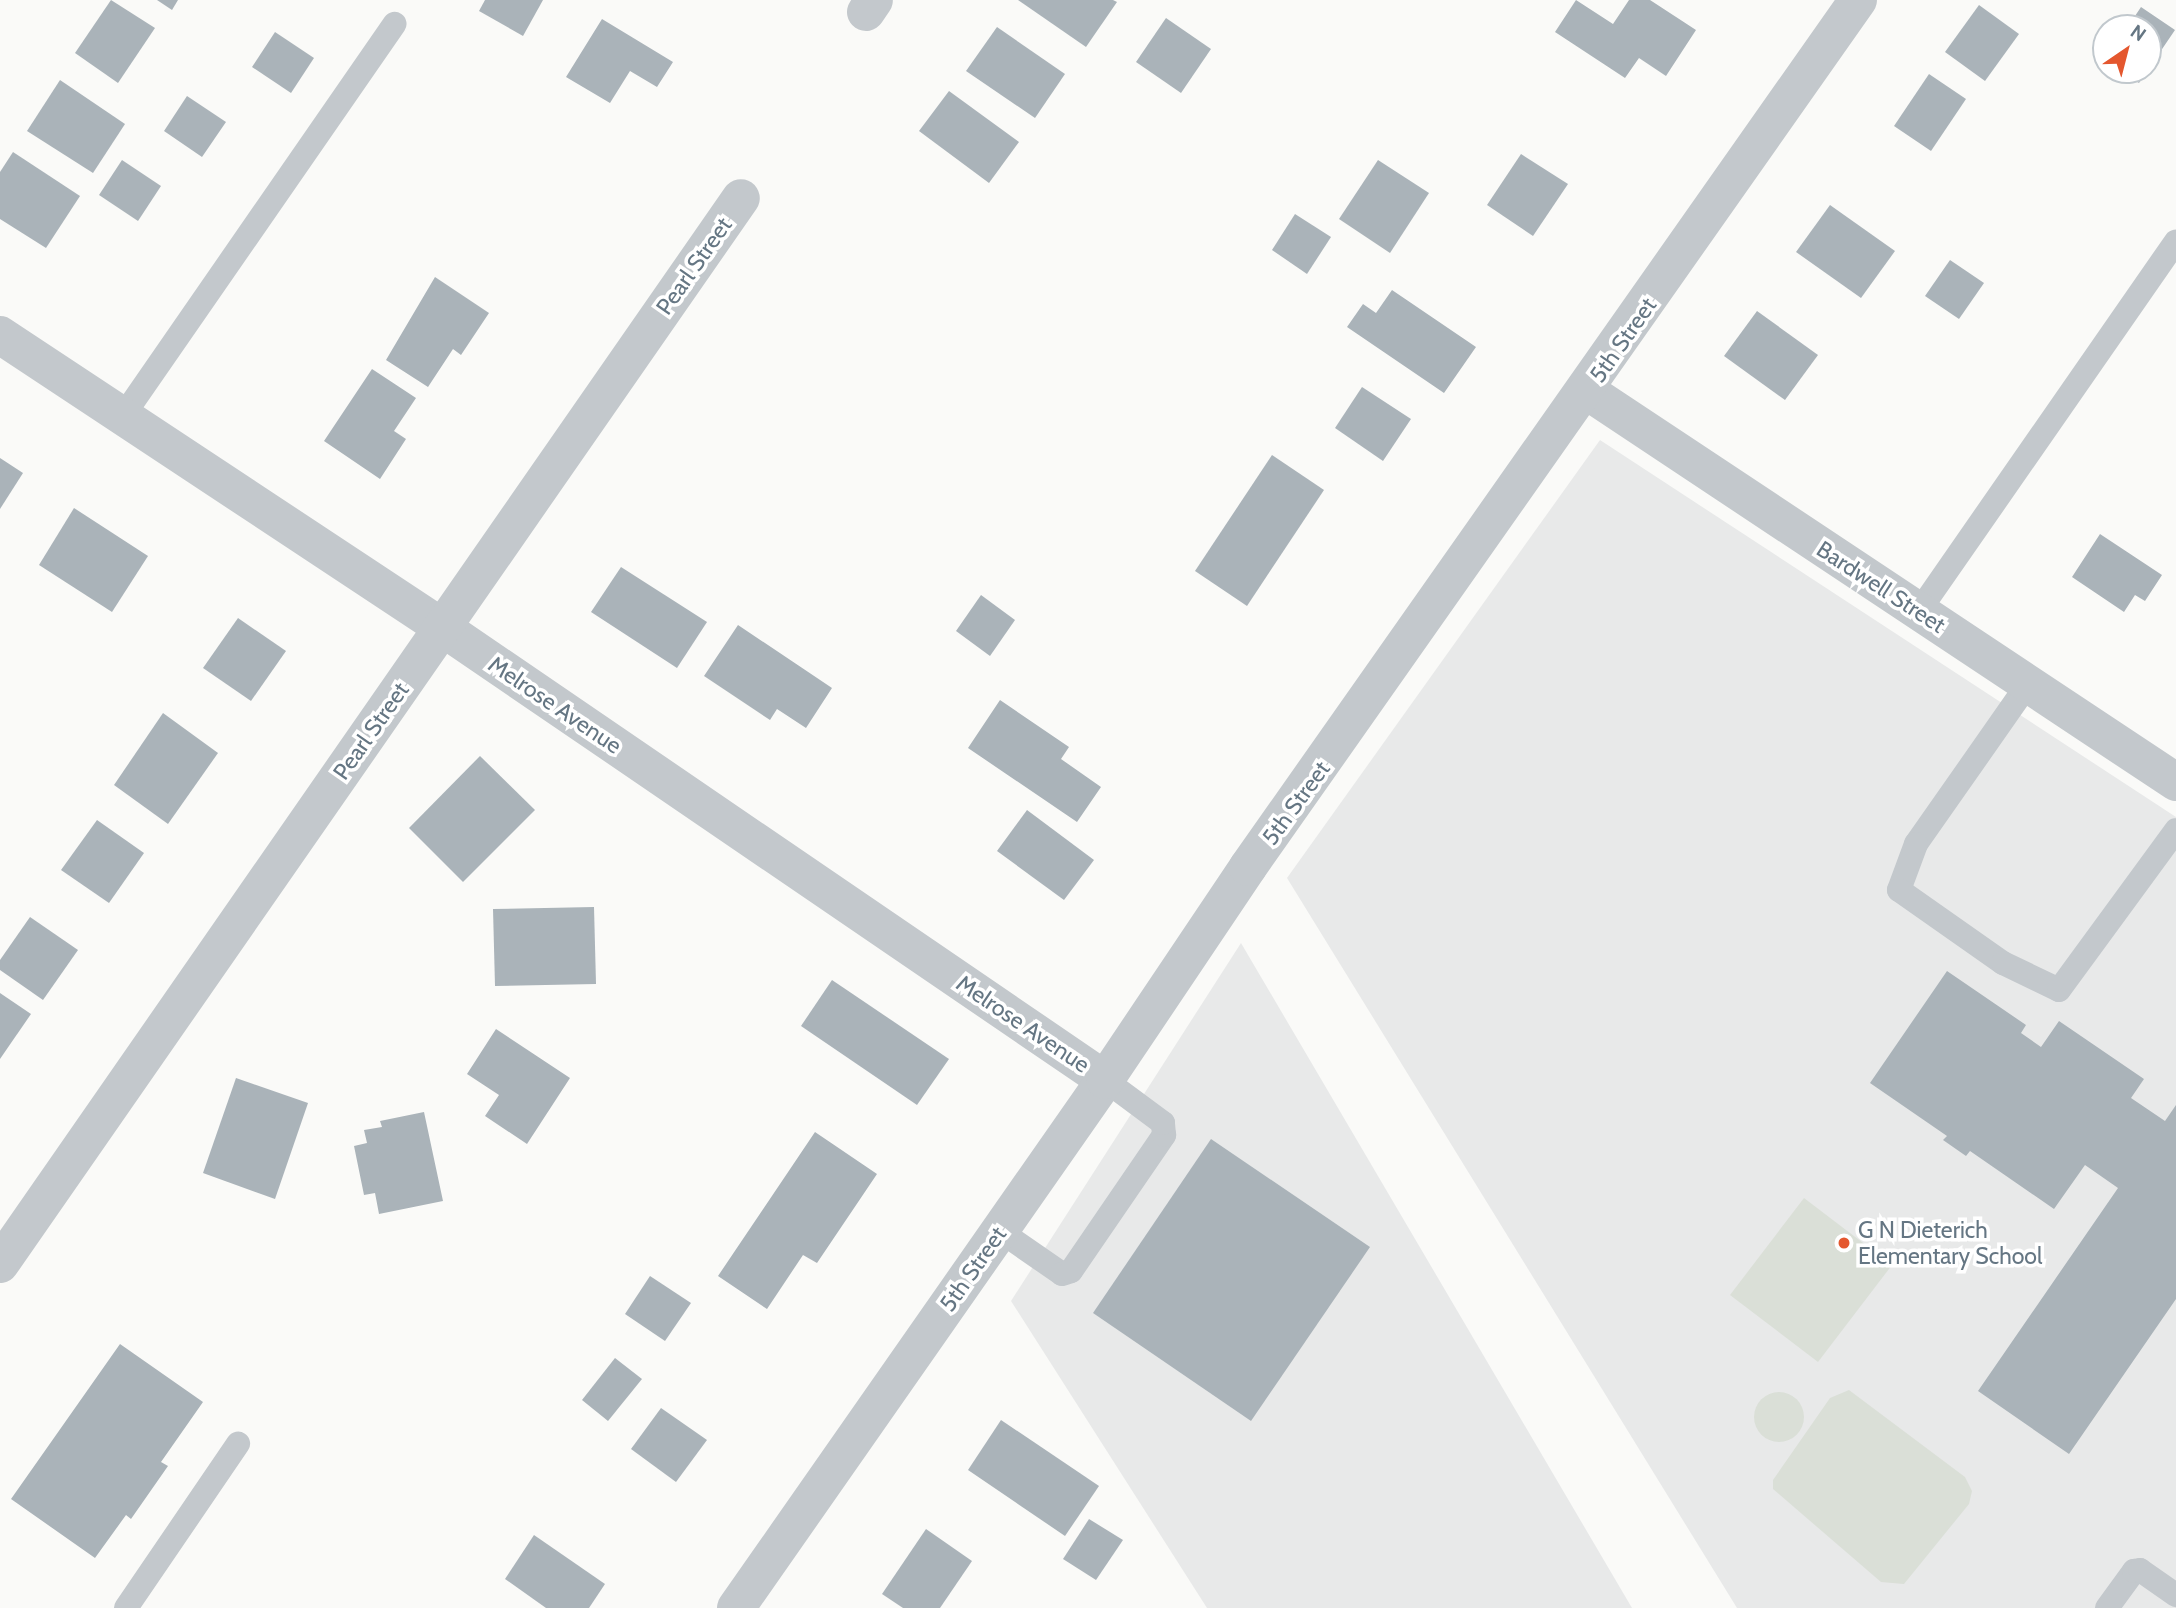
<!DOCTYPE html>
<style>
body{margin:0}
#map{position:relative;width:2176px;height:1608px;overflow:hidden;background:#fafaf8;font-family:Cabin,sans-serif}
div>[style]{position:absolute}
.built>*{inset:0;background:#e8e9e9}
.green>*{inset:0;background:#dadfd7}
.round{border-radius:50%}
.building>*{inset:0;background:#aab3b9}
.service>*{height:24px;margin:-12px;padding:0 12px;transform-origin:12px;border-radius:12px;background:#c3c8cc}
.minor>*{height:38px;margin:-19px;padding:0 19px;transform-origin:19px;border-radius:19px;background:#c3c8cc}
.dots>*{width:19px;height:19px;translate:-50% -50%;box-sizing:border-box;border:4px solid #fff;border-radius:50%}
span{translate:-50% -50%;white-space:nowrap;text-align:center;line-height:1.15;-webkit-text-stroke:7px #fff;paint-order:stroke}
.street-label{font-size:23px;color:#657683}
.poi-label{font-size:23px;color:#657683}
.left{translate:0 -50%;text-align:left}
.north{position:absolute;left:2092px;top:14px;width:70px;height:70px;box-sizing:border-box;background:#fff;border:2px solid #c1c8cd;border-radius:50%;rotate:35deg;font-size:19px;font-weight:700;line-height:28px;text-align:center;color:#657683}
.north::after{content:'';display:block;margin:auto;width:24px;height:32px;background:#e4572e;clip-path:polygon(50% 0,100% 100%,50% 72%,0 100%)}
</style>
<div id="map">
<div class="built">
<i style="clip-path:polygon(1600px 440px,2176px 817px,2176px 1608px,1737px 1608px,1287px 878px)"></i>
<i style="clip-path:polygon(1241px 943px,1632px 1608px,1207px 1608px,1011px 1301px)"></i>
</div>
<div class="green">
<i style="clip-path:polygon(1804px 1198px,1892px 1265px,1818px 1362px,1730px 1295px)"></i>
<i style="clip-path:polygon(1849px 1390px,1965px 1477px,1972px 1491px,1969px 1504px,1904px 1584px,1881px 1582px,1773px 1489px,1773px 1480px,1830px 1398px)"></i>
<i class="round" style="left:1754px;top:1392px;width:50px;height:50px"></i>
</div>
<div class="building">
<i style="clip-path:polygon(111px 0,155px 28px,118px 83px,75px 53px)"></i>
<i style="clip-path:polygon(157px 0,178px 0,172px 10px)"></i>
<i style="clip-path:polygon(485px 0,543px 0,523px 36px,479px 11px)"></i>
<i style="clip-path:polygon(1018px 0,1113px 0,1117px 2px,1086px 47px)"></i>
<i style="clip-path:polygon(1576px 0,1613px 24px,1629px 0,1650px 0,1696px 30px,1666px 76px,1639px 58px,1625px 78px,1555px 32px)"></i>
<i style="clip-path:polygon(1979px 5px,2019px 34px,1985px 81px,1945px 52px)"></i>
<i style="clip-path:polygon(2141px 7px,2175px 30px,2139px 83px,2120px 70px,2148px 70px,2148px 28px,2127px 28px)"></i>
<i style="clip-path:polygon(1166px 18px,1211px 49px,1181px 93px,1136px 62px)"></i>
<i style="clip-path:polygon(602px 19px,673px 62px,657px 87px,630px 71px,610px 103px,566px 77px)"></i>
<i style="clip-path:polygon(997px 27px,1065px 74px,1035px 118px,966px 71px)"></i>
<i style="clip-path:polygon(275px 32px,314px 58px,291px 93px,252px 67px)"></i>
<i style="clip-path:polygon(1929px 74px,1966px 99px,1931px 151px,1894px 126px)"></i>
<i style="clip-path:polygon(60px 80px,125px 124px,93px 173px,27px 131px)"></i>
<i style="clip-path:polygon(949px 91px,1019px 142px,989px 183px,919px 131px)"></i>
<i style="clip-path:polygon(187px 96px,226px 122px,202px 157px,164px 131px)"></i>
<i style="clip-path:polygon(13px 152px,80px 196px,46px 248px,0 219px,0 172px)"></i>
<i style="clip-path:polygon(1521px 154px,1568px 184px,1533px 236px,1487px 205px)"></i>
<i style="clip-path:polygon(122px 160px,161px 186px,138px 221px,99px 195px)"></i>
<i style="clip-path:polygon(1378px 160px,1429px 193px,1390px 253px,1339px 219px)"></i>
<i style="clip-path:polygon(1830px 205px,1895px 251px,1861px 298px,1796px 252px)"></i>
<i style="clip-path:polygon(1295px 214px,1331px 237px,1307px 274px,1272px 250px)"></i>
<i style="clip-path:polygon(1950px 260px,1984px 283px,1959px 319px,1925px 296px)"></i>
<i style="clip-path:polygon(435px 277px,489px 313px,461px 355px,453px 349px,428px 387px,386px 360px)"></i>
<i style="clip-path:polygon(1392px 290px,1476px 347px,1444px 393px,1347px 327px,1363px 304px,1376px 313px)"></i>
<i style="clip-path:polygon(1757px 311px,1818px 355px,1785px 400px,1724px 356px)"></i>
<i style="clip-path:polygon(372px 369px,416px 398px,394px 431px,406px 439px,380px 479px,324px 441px)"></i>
<i style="clip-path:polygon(1362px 387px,1411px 419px,1383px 461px,1335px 428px)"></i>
<i style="clip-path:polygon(1272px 455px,1324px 490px,1247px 606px,1195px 571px)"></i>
<i style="clip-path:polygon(0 458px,23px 473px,0 509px)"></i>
<i style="clip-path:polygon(74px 508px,148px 556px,112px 612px,39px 565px)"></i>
<i style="clip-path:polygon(2100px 534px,2162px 575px,2145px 601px,2135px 595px,2124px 612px,2072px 577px)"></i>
<i style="clip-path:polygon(621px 567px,707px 622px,677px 668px,591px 612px)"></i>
<i style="clip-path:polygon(981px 595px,1015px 620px,990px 656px,956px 631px)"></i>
<i style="clip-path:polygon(238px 618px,286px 651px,251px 701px,203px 668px)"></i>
<i style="clip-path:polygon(738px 625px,832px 688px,806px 728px,777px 709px,770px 720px,704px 676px)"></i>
<i style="clip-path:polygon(1000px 700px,1069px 747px,1061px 759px,1101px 787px,1077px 822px,968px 748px)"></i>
<i style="clip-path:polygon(163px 713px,218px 753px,168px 824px,114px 785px)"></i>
<i style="clip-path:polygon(480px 756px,535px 810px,463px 882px,409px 828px)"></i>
<i style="clip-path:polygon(1027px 810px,1094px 860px,1064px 900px,997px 851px)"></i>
<i style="clip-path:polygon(97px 820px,144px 853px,109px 903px,61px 870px)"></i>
<i style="clip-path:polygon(594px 907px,596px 984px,495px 986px,493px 909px)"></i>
<i style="clip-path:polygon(30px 917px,78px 950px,43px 1000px,0 970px,0 960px)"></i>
<i style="clip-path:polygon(1947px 971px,2026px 1025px,2021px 1033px,2041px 1047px,2059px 1021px,2144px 1079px,2131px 1098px,2165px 1121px,2176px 1105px,2176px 1299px,2069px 1454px,1978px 1391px,2118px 1188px,2085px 1165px,2054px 1209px,1970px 1151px,1966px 1156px,1943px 1140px,1947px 1136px,1870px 1083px)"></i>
<i style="clip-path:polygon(832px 980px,949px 1059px,917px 1105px,801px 1026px)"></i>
<i style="clip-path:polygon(0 993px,31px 1014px,0 1059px)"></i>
<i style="clip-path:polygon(496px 1029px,570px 1078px,527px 1144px,485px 1116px,499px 1095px,467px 1074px)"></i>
<i style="clip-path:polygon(236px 1078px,308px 1103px,275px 1199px,203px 1173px)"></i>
<i style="clip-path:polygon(424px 1112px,443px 1201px,379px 1214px,375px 1193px,364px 1195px,354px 1146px,367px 1143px,364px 1130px,382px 1127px,380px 1121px)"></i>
<i style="clip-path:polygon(815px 1132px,877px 1174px,817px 1263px,803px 1255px,767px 1309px,718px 1276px)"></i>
<i style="clip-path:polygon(1211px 1139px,1370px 1247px,1251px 1421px,1093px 1313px)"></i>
<i style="clip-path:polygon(650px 1276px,691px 1303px,665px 1341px,625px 1314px)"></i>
<i style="clip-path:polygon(120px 1344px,203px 1402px,161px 1462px,168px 1466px,131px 1519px,126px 1515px,95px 1558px,11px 1499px)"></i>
<i style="clip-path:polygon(615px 1358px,642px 1379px,608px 1421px,582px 1400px)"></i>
<i style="clip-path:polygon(661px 1408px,707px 1440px,676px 1482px,631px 1449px)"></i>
<i style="clip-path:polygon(1001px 1420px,1099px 1486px,1065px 1536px,968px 1470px)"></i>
<i style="clip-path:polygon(1089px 1519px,1123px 1540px,1096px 1580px,1063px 1559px)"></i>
<i style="clip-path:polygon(926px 1529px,972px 1561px,940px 1608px,903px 1608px,882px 1594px)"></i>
<i style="clip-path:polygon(534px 1535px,605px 1584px,589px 1608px,546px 1608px,505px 1579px)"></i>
</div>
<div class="service">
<i style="left:123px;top:416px;width:477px;rotate:-55.3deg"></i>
<i style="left:1919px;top:611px;width:450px;rotate:-55.2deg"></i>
<i style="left:2028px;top:684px;width:195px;rotate:125deg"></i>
<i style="left:1916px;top:844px;width:49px;rotate:110.3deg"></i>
<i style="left:1899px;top:890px;width:127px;rotate:35.1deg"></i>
<i style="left:2003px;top:963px;width:62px;rotate:25.7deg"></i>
<i style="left:2059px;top:990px;width:198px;rotate:-53.8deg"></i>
<i style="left:1000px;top:1231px;width:75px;rotate:34.7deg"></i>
<i style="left:1062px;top:1274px;width:9px;rotate:-18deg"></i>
<i style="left:1071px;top:1271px;width:165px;rotate:-55.6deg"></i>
<i style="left:1164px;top:1135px;width:12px;rotate:-95deg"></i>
<i style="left:1163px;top:1123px;width:72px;rotate:-143.4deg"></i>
<i style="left:126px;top:1608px;width:199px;rotate:-55.7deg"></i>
<i style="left:2107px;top:1608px;width:46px;rotate:-53.9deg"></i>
<i style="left:2134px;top:1571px;width:6px;rotate:-9deg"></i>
<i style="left:2140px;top:1570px;width:44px;rotate:34.8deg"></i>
</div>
<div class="minor">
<i style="left:866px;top:12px;width:14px;rotate:-56deg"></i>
<i style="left:0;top:335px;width:531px;rotate:33.48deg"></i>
<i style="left:443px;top:628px;width:802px;rotate:34.32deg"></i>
<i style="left:1587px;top:391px;width:707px;rotate:33.58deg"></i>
<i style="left:0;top:1264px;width:1298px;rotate:-55.2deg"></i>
<i style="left:736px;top:1608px;width:644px;rotate:-55.05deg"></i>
<i style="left:1105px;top:1080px;width:257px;rotate:-56.1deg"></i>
<i style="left:1248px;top:867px;width:1060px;rotate:-54.87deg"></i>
</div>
<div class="dots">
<i style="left:1844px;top:1243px;background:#e4572e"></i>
</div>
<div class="street-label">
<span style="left:694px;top:266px;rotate:-55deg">Pearl Street</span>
<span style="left:1623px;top:340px;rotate:-55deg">5th Street</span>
<span style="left:1881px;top:587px;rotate:33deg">Bardwell Street</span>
<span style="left:555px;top:705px;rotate:34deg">Melrose Avenue</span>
<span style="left:371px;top:731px;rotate:-55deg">Pearl Street</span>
<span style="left:1296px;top:803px;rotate:-54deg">5th Street</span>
<span style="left:1023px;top:1024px;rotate:34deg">Melrose Avenue</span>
<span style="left:973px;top:1269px;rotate:-55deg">5th Street</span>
</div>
<div class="poi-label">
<span class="left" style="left:1858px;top:1243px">G N Dieterich<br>Elementary School</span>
</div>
<div class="north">N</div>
</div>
